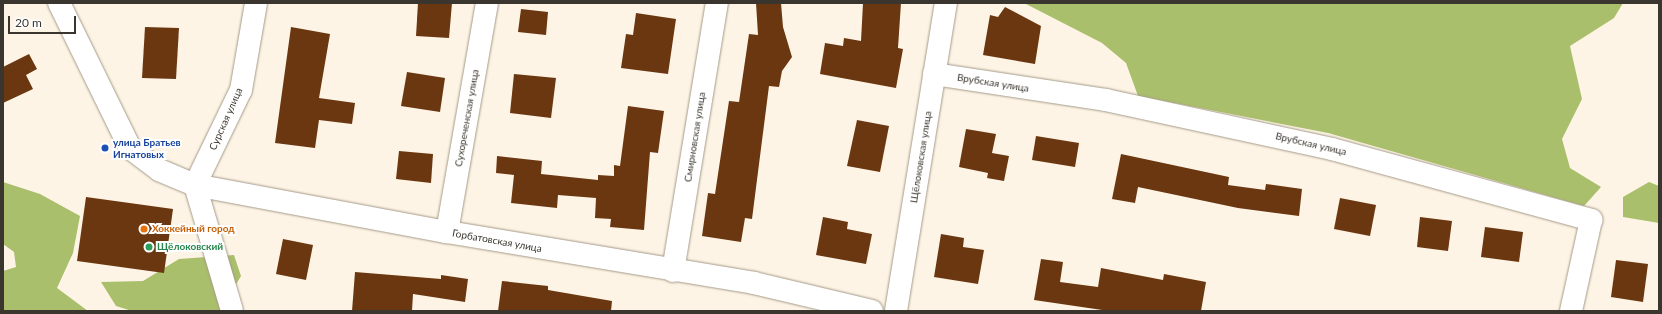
<!DOCTYPE html>
<meta charset="utf-8">
<style>
body{margin:0}
#map{position:relative;width:1662px;height:314px;overflow:hidden;background:#fdf4e5;font-family:Lato,sans-serif}
div>[style]{position:absolute}
.forest>*{inset:0;background:#aabf6c}
.building>*{inset:0;background:#6b3710}
.roads{filter:drop-shadow(0 0 1px #a59a89) drop-shadow(0 0 1px #a59a89)}
.street>*{height:22px;margin:-11px;padding:0 11px;transform-origin:11px;border-radius:11px;background:#fff}
.dots>*{width:11px;height:11px;translate:-50% -50%;box-sizing:border-box;border:2px solid #fff;border-radius:50%}
span{translate:-50% -50%;white-space:nowrap;text-align:center;line-height:1.15;-webkit-text-stroke:4px #fff;paint-order:stroke}
.street-label{font-size:10px;color:#3a352e}
.transit-label{font-size:10px;color:#164399;font-weight:700}
.left{translate:0 -50%;text-align:left}
.food-label{font-size:10px;color:#c56008;font-weight:700}
.leisure-label{font-size:10px;color:#27864d;font-weight:700}
.frame{position:absolute;inset:0;border:4px solid #3a352e;pointer-events:none}
.scale{position:absolute;left:8px;top:16px;width:68px;height:18px;box-sizing:border-box;border:2px solid #3a352e;border-top:0;padding-left:5px;font-size:12px;line-height:14px;white-space:nowrap;color:#3a352e;-webkit-text-stroke:3px #fff;paint-order:stroke}
</style>
<div id="map">
<div class="forest">
<i style="clip-path:polygon(1024px 3px,1623px 3px,1614px 18px,1570px 46px,1582px 99px,1562px 139px,1570px 168px,1601px 187px,1584px 206px,1328px 133px,1138px 96px,1126px 63px,1102px 43px)"></i>
<i style="clip-path:polygon(3px 182px,40px 194px,80px 216px,73px 253px,57px 288px,88px 311px,3px 311px,3px 271px,16px 267px,14px 252px,3px 244px)"></i>
<i style="clip-path:polygon(1649px 182px,1659px 186px,1659px 223px,1623px 217px,1623px 197px)"></i>
<i style="clip-path:polygon(234px 255px,241px 276px,220px 311px,132px 311px,116px 306px,101px 282px,143px 281px,179px 259px)"></i>
</div>
<div class="building">
<i style="clip-path:polygon(418px 3px,452px 3px,449px 38px,416px 36px)"></i>
<i style="clip-path:polygon(756px 3px,781px 3px,783px 27px,792px 57px,782px 71px,779px 87px,769px 86px,752px 219px,745px 218px,741px 242px,702px 236px,708px 193px,715px 194px,729px 101px,739px 102px,749px 34px,758px 35px)"></i>
<i style="clip-path:polygon(863px 3px,901px 3px,898px 48px,903px 49px,896px 88px,820px 74px,825px 43px,843px 46px,844px 38px,861px 41px)"></i>
<i style="clip-path:polygon(1005px 7px,1041px 26px,1035px 64px,983px 55px,990px 15px,998px 17px)"></i>
<i style="clip-path:polygon(521px 9px,548px 12px,546px 35px,518px 32px)"></i>
<i style="clip-path:polygon(636px 13px,676px 19px,668px 74px,621px 68px,626px 34px,633px 35px)"></i>
<i style="clip-path:polygon(145px 27px,179px 28px,176px 79px,142px 78px)"></i>
<i style="clip-path:polygon(291px 27px,330px 34px,319px 98px,355px 103px,352px 124px,319px 120px,315px 148px,275px 143px)"></i>
<i style="clip-path:polygon(29px 54px,37px 69px,26px 75px,33px 89px,3px 103px,3px 67px)"></i>
<i style="clip-path:polygon(407px 72px,445px 78px,440px 112px,401px 106px)"></i>
<i style="clip-path:polygon(514px 74px,556px 78px,551px 118px,510px 113px)"></i>
<i style="clip-path:polygon(628px 106px,664px 111px,658px 153px,650px 152px,644px 230px,610px 227px,611px 219px,595px 218px,596px 198px,558px 195px,557px 208px,511px 203px,514px 175px,496px 173px,497px 156px,542px 161px,541px 174px,598px 180px,598px 175px,614px 176px,614px 165px,620px 166px)"></i>
<i style="clip-path:polygon(857px 120px,889px 126px,880px 172px,847px 166px)"></i>
<i style="clip-path:polygon(966px 129px,996px 134px,992px 153px,1009px 156px,1004px 181px,987px 178px,988px 173px,959px 167px)"></i>
<i style="clip-path:polygon(1036px 136px,1079px 143px,1075px 167px,1032px 160px)"></i>
<i style="clip-path:polygon(399px 151px,433px 154px,431px 183px,396px 179px)"></i>
<i style="clip-path:polygon(1121px 154px,1229px 177px,1228px 185px,1265px 190px,1266px 184px,1302px 189px,1299px 216px,1238px 208px,1138px 187px,1135px 203px,1112px 199px)"></i>
<i style="clip-path:polygon(86px 197px,173px 209px,164px 273px,77px 261px)"></i>
<i style="clip-path:polygon(1340px 198px,1376px 205px,1370px 236px,1334px 229px)"></i>
<i style="clip-path:polygon(823px 217px,848px 222px,847px 229px,872px 234px,866px 264px,816px 255px)"></i>
<i style="clip-path:polygon(1420px 217px,1452px 221px,1448px 251px,1417px 247px)"></i>
<i style="clip-path:polygon(1485px 227px,1523px 232px,1519px 262px,1481px 257px)"></i>
<i style="clip-path:polygon(941px 234px,964px 238px,963px 247px,984px 250px,978px 284px,934px 277px)"></i>
<i style="clip-path:polygon(283px 239px,313px 245px,306px 280px,276px 274px)"></i>
<i style="clip-path:polygon(1041px 259px,1063px 262px,1060px 282px,1098px 287px,1101px 268px,1163px 280px,1164px 274px,1206px 282px,1201px 311px,1109px 311px,1034px 300px)"></i>
<i style="clip-path:polygon(1616px 260px,1648px 264px,1643px 302px,1611px 297px)"></i>
<i style="clip-path:polygon(355px 272px,441px 279px,441px 275px,468px 279px,465px 302px,413px 294px,412px 311px,352px 311px)"></i>
<i style="clip-path:polygon(502px 281px,548px 286px,548px 290px,612px 301px,611px 311px,498px 311px)"></i>
</div>
<div class="roads">
<div class="street">
<i style="left:59px;top:3px;width:161px;rotate:63.9deg"></i>
<i style="left:130px;top:148px;width:36px;rotate:37deg"></i>
<i style="left:159px;top:170px;width:39px;rotate:23deg"></i>
<i style="left:195px;top:185px;width:256px;rotate:10.6deg"></i>
<i style="left:447px;top:232px;width:311px;rotate:9.4deg"></i>
<i style="left:754px;top:283px;width:121px;rotate:13.3deg"></i>
<i style="left:934px;top:74px;width:174px;rotate:8.6deg"></i>
<i style="left:1106px;top:100px;width:231px;rotate:12.2deg"></i>
<i style="left:1332px;top:149px;width:269px;rotate:15.3deg"></i>
<i style="left:1591px;top:220px;width:93px;rotate:102.4deg"></i>
<i style="left:195px;top:185px;width:106px;rotate:-64.2deg"></i>
<i style="left:241px;top:90px;width:88px;rotate:-80.2deg"></i>
<i style="left:195px;top:185px;width:131px;rotate:73.6deg"></i>
<i style="left:447px;top:232px;width:232px;rotate:-80.1deg"></i>
<i style="left:673px;top:271px;width:272px;rotate:-80.7deg"></i>
<i style="left:896px;top:311px;width:312px;rotate:-80.8deg"></i>
</div>
</div>
<div class="dots">
<i style="left:105px;top:148px;background:#1a4fb4"></i>
<i style="left:144px;top:229px;background:#e8710a"></i>
<i style="left:149px;top:247px;background:#2e9e5b"></i>
</div>
<div class="street-label">
<span style="left:993px;top:83px;rotate:9deg">Врубская улица</span>
<span style="left:467px;top:118px;rotate:-80deg">Сухореченская улица</span>
<span style="left:226px;top:119px;rotate:-66deg">Сурская улица</span>
<span style="left:695px;top:137px;rotate:-81deg">Смирновская улица</span>
<span style="left:1311px;top:144px;rotate:13deg">Врубская улица</span>
<span style="left:921px;top:157px;rotate:-81deg">Щёлоковская улица</span>
<span style="left:497px;top:241px;rotate:10deg">Горбатовская улица</span>
</div>
<div class="transit-label">
<span class="left" style="left:113px;top:148px">улица Братьев<br>Игнатовых</span>
</div>
<div class="food-label">
<span class="left" style="left:152px;top:229px">Хоккейный город</span>
</div>
<div class="leisure-label">
<span class="left" style="left:157px;top:247px">Щёлоковский</span>
</div>
<div class="frame"></div>
<div class="scale">20 m</div>
</div>
